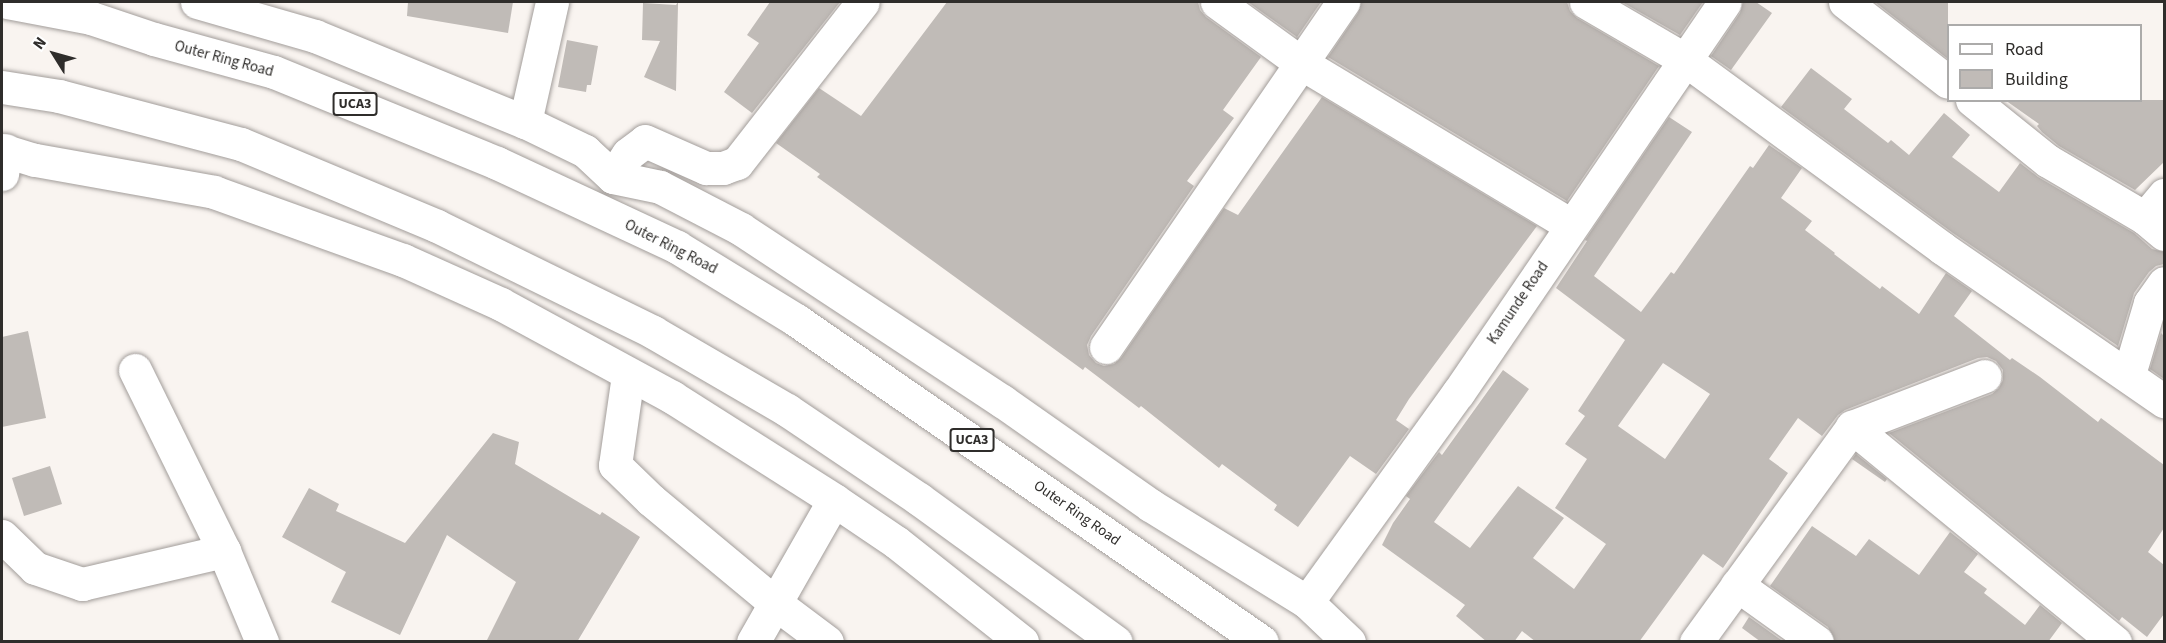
<!DOCTYPE html>
<style>
body{margin:0}
#map{position:relative;width:2166px;height:643px;overflow:hidden;background:#f9f4f0;font-family:"Source Sans 3",sans-serif}
div>[style]{position:absolute}
.building>*{inset:0;background:#c0bbb7}
.roads{filter:drop-shadow(0 0 2px #a29d9a) drop-shadow(0 0 2px #a29d9a)}
.minor>*{height:33px;margin:-16.5px;padding:0 16.5px;transform-origin:16.5px;border-radius:16.5px;background:#fff}
.major>*{height:33px;margin:-16.5px;padding:0 16.5px;transform-origin:16.5px;border-radius:16.5px;background:#fff}
span{translate:-50% -50%;white-space:nowrap;text-align:center;line-height:1.15;-webkit-text-stroke:4.5px #fff;paint-order:stroke}
.shield-label span{padding:2px 4px;background:#fff;border:2px solid;border-radius:4px;-webkit-text-stroke-width:0}
.shield-label{font-size:14px;color:#2f2d2b;font-weight:700}
.street-label{font-size:15px;color:#2f2d2b}
.frame{position:absolute;inset:0;border:3px solid #2f2d2b;pointer-events:none}
.legend{position:absolute;left:1947px;top:24px;width:195px;height:78px;box-sizing:border-box;background:#fff;border:2px solid #acabaa;margin:0;padding:8px 10px;list-style:none;font-size:18px;color:#2f2d2b}
.legend li{display:flex;align-items:center;gap:12px;height:30px}
.legend b{width:30px;border:2px solid #acabaa}
.north{position:absolute;left:24px;top:24px;width:60px;height:60px;-webkit-text-stroke:4px #fff;paint-order:stroke;rotate:307deg;font-size:16px;font-weight:700;line-height:24px;text-align:center;color:#2f2d2b}
.north::after{content:'';display:block;margin:auto;width:21px;height:27px;background:#2f2d2b;clip-path:polygon(50% 0,100% 100%,50% 72%,0 100%)}
</style>
<div id="map">
<div class="building">
<i style="clip-path:polygon(408px 2px,513px 2px,508px 33px,407px 16px)"></i>
<i style="clip-path:polygon(678px 2px,678px 5px,676px 91px,644px 77px,660px 41px,642px 40px,643px 3px,676px 5px)"></i>
<i style="clip-path:polygon(770px 2px,840px 2px,752px 113px,724px 92px,759px 43px,747px 35px)"></i>
<i style="clip-path:polygon(947px 2px,1198px 2px,1200px 10px,1206px 17px,1261px 57px,1223px 110px,1234px 118px,1187px 181px,1194px 186px,1091px 336px,1087px 345px,1089px 355px,1096px 363px,1104px 366px,1114px 364px,1121px 358px,1224px 208px,1238px 215px,1322px 97px,1537px 226px,1409px 399px,1396px 420px,1409px 429px,1376px 474px,1350px 456px,1298px 527px,1274px 510px,1277px 505px,1222px 464px,1219px 468px,1141px 406px,1139px 408px,1085px 367px,1083px 370px,838px 192px,817px 177px,820px 174px,776px 143px,819px 88px,861px 116px)"></i>
<i style="clip-path:polygon(1248px 2px,1321px 2px,1297px 37px)"></i>
<i style="clip-path:polygon(1361px 2px,1567px 2px,1570px 11px,1577px 18px,1659px 66px,1567px 201px,1328px 57px,1358px 13px)"></i>
<i style="clip-path:polygon(1622px 2px,1703px 2px,1680px 35px)"></i>
<i style="clip-path:polygon(1743px 2px,1756px 2px,1772px 13px,1731px 70px,1711px 56px,1740px 13px)"></i>
<i style="clip-path:polygon(1875px 2px,1948px 2px,1948px 59px)"></i>
<i style="clip-path:polygon(567px 40px,598px 46px,591px 85px,587px 85px,586px 92px,558px 87px)"></i>
<i style="clip-path:polygon(1811px 68px,1852px 99px,1844px 109px,1888px 143px,1891px 140px,1909px 155px,1944px 113px,1970px 135px,1952px 157px,1999px 192px,2020px 163px,2038px 177px,2134px 233px,2152px 249px,2164px 252px,2164px 264px,2156px 266px,2149px 272px,2134px 293px,2118px 346px,1953px 233px,1781px 107px)"></i>
<i style="clip-path:polygon(2005px 100px,2164px 100px,2164px 162px,2135px 190px,2059px 146px,2042px 132px,2037px 126px,2039px 124px)"></i>
<i style="clip-path:polygon(evenodd,1669px 117px,1692px 132px,1594px 276px,1641px 312px,1671px 272px,1674px 274px,1750px 166px,1753px 168px,1769px 145px,1802px 168px,1781px 198px,1812px 221px,1805px 230px,1835px 253px,1834px 254px,1880px 289px,1882px 286px,1919px 314px,1946px 273px,1972px 291px,1954px 316px,2010px 360px,2012px 358px,2040px 377px,2098px 422px,2101px 418px,2164px 465px,2164px 528px,2148px 552px,2164px 565px,2164px 614px,2147px 637px,2122px 617px,2119px 621px,1889px 433px,1992px 394px,1999px 388px,2003px 380px,2003px 370px,1996px 361px,1987px 357px,1978px 358px,1845px 410px,1838px 415px,1822px 436px,1798px 418px,1769px 459px,1788px 473px,1723px 568px,1703px 554px,1639px 642px,1536px 642px,1522px 631px,1514px 642px,1487px 642px,1456px 616px,1465px 605px,1382px 545px,1393px 523px,1410px 499px,1406px 496px,1439px 452px,1442px 455px,1503px 370px,1529px 389px,1434px 522px,1470px 548px,1518px 486px,1564px 518px,1533px 558px,1574px 589px,1606px 544px,1555px 508px,1587px 459px,1565px 444px,1585px 416px,1578px 411px,1625px 340px,1556px 288px,1587px 241px,1585px 240px,1669px 117px,1663px 363px,1710px 394px,1665px 459px,1618px 426px,1663px 363px)"></i>
<i style="clip-path:polygon(28px 331px,46px 418px,2px 427px,2px 337px)"></i>
<i style="clip-path:polygon(2161px 333px,2164px 336px,2164px 379px,2150px 369px)"></i>
<i style="clip-path:polygon(493px 433px,519px 442px,515px 464px,600px 515px,602px 512px,640px 537px,577px 642px,486px 642px,516px 582px,447px 535px,400px 635px,331px 602px,346px 572px,282px 537px,309px 488px,339px 504px,336px 511px,405px 543px)"></i>
<i style="clip-path:polygon(1856px 454px,1887px 479px,1885px 482px,1852px 459px)"></i>
<i style="clip-path:polygon(50px 466px,62px 504px,24px 516px,12px 478px)"></i>
<i style="clip-path:polygon(1812px 526px,1856px 556px,1869px 539px,1919px 575px,1950px 532px,1978px 554px,1964px 572px,1987px 589px,1984px 593px,2025px 625px,2040px 605px,2062px 623px,2048px 642px,1835px 642px,1828px 627px,1770px 586px)"></i>
<i style="clip-path:polygon(1749px 617px,1784px 642px,1761px 642px,1742px 628px)"></i>
</div>
<div class="roads">
<div class="minor">
<i style="left:1217px;top:2px;width:104px;rotate:36deg"></i>
<i style="left:1301px;top:63px;width:315px;rotate:31deg"></i>
<i style="left:1586px;top:2px;width:113px;rotate:30.2deg"></i>
<i style="left:1684px;top:59px;width:320px;rotate:36.2deg"></i>
<i style="left:1942px;top:248px;width:270px;rotate:34.6deg"></i>
<i style="left:1845px;top:2px;width:130px;rotate:37.8deg"></i>
<i style="left:1972px;top:100px;width:97px;rotate:38.8deg"></i>
<i style="left:2048px;top:161px;width:113px;rotate:30.4deg"></i>
<i style="left:525px;top:122px;width:123px;rotate:-77.3deg"></i>
<i style="left:2px;top:174px;width:24px;rotate:-81deg"></i>
<i style="left:613px;top:177px;width:27px;rotate:-57deg"></i>
<i style="left:628px;top:154px;width:21px;rotate:-37deg"></i>
<i style="left:645px;top:141px;width:67px;rotate:23.9deg"></i>
<i style="left:706px;top:168px;width:17px"></i>
<i style="left:723px;top:168px;width:15px;rotate:-20deg"></i>
<i style="left:737px;top:163px;width:204px;rotate:-52deg"></i>
<i style="left:2164px;top:195px;width:30px;rotate:130deg"></i>
<i style="left:2145px;top:218px;width:25px;rotate:40deg"></i>
<i style="left:1106px;top:347px;width:419px;rotate:-55.5deg"></i>
<i style="left:135px;top:370px;width:202px;rotate:63.8deg"></i>
<i style="left:224px;top:551px;width:99px;rotate:67.3deg"></i>
<i style="left:2129px;top:374px;width:74px;rotate:-73.5deg"></i>
<i style="left:2150px;top:303px;width:24px;rotate:-55deg"></i>
<i style="left:628px;top:375px;width:91px;rotate:98.2deg"></i>
<i style="left:615px;top:465px;width:50px;rotate:44.2deg"></i>
<i style="left:651px;top:500px;width:161px;rotate:39.7deg"></i>
<i style="left:775px;top:603px;width:65px;rotate:36.9deg"></i>
<i style="left:1852px;top:427px;width:340px;rotate:39.3deg"></i>
<i style="left:2px;top:536px;width:46px;rotate:44.1deg"></i>
<i style="left:35px;top:568px;width:50px;rotate:18.8deg"></i>
<i style="left:82px;top:584px;width:146px;rotate:-13.1deg"></i>
<i style="left:1737px;top:585px;width:98px;rotate:35.5deg"></i>
<i style="left:1307px;top:602px;width:258px;rotate:-54.2deg"></i>
<i style="left:1458px;top:393px;width:473px;rotate:-55.7deg"></i>
<i style="left:753px;top:642px;width:163px;rotate:-60.3deg"></i>
<i style="left:1696px;top:642px;width:266px;rotate:-54deg"></i>
<i style="left:1852px;top:427px;width:142px;rotate:-21deg"></i>
</div>
<div class="major">
<i style="left:7px;top:2px;width:86px;rotate:10.8deg"></i>
<i style="left:91px;top:18px;width:66px;rotate:18.4deg"></i>
<i style="left:154px;top:39px;width:124px;rotate:15.4deg"></i>
<i style="left:274px;top:72px;width:241px;rotate:22.2deg"></i>
<i style="left:497px;top:163px;width:199px;rotate:25deg"></i>
<i style="left:677px;top:247px;width:140px;rotate:31.5deg"></i>
<i style="left:796px;top:320px;width:566px;rotate:34.64deg"></i>
<i style="left:197px;top:2px;width:123px;rotate:16.1deg"></i>
<i style="left:315px;top:36px;width:227px;rotate:22.3deg"></i>
<i style="left:525px;top:122px;width:67px;rotate:25.8deg"></i>
<i style="left:585px;top:151px;width:38px;rotate:43deg"></i>
<i style="left:613px;top:177px;width:48px;rotate:12deg"></i>
<i style="left:660px;top:187px;width:91px;rotate:27.4deg"></i>
<i style="left:741px;top:229px;width:313px;rotate:33.4deg"></i>
<i style="left:1002px;top:401px;width:181px;rotate:35.1deg"></i>
<i style="left:1150px;top:505px;width:185px;rotate:31.7deg"></i>
<i style="left:1307px;top:602px;width:58px;rotate:43.6deg"></i>
<i style="left:2px;top:87px;width:58px;rotate:9deg"></i>
<i style="left:59px;top:96px;width:188px;rotate:14.8deg"></i>
<i style="left:241px;top:144px;width:212px;rotate:22.7deg"></i>
<i style="left:437px;top:226px;width:241px;rotate:26.1deg"></i>
<i style="left:653px;top:332px;width:155px;rotate:30.2deg"></i>
<i style="left:787px;top:410px;width:159px;rotate:34deg"></i>
<i style="left:919px;top:499px;width:243px;rotate:36deg"></i>
<i style="left:2px;top:150px;width:34px;rotate:17deg"></i>
<i style="left:35px;top:160px;width:182px;rotate:10.1deg"></i>
<i style="left:214px;top:192px;width:201px;rotate:19.8deg"></i>
<i style="left:403px;top:260px;width:107px;rotate:24.2deg"></i>
<i style="left:501px;top:304px;width:195px;rotate:28.5deg"></i>
<i style="left:672px;top:397px;width:192px;rotate:32.4deg"></i>
<i style="left:834px;top:500px;width:75px;rotate:34.1deg"></i>
<i style="left:896px;top:542px;width:161px;rotate:38.4deg"></i>
</div>
</div>
<div class="shield-label">
<span style="left:355px;top:104px">UCA3</span>
<span style="left:972px;top:440px">UCA3</span>
</div>
<div class="street-label">
<span style="left:224px;top:59px;rotate:15deg">Outer Ring Road</span>
<span style="left:671px;top:247px;rotate:27deg">Outer Ring Road</span>
<span style="left:1518px;top:303px;rotate:-56deg">Kamunde Road</span>
<span style="left:1077px;top:513px;rotate:35deg">Outer Ring Road</span>
</div>
<div class="frame"></div>
<ul class="legend">
<li><b style="height:8px;background:#fff"></b>Road</li>
<li><b style="height:16px;background:#c0bbb7"></b>Building</li>
</ul>
<div class="north">N</div>
</div>
